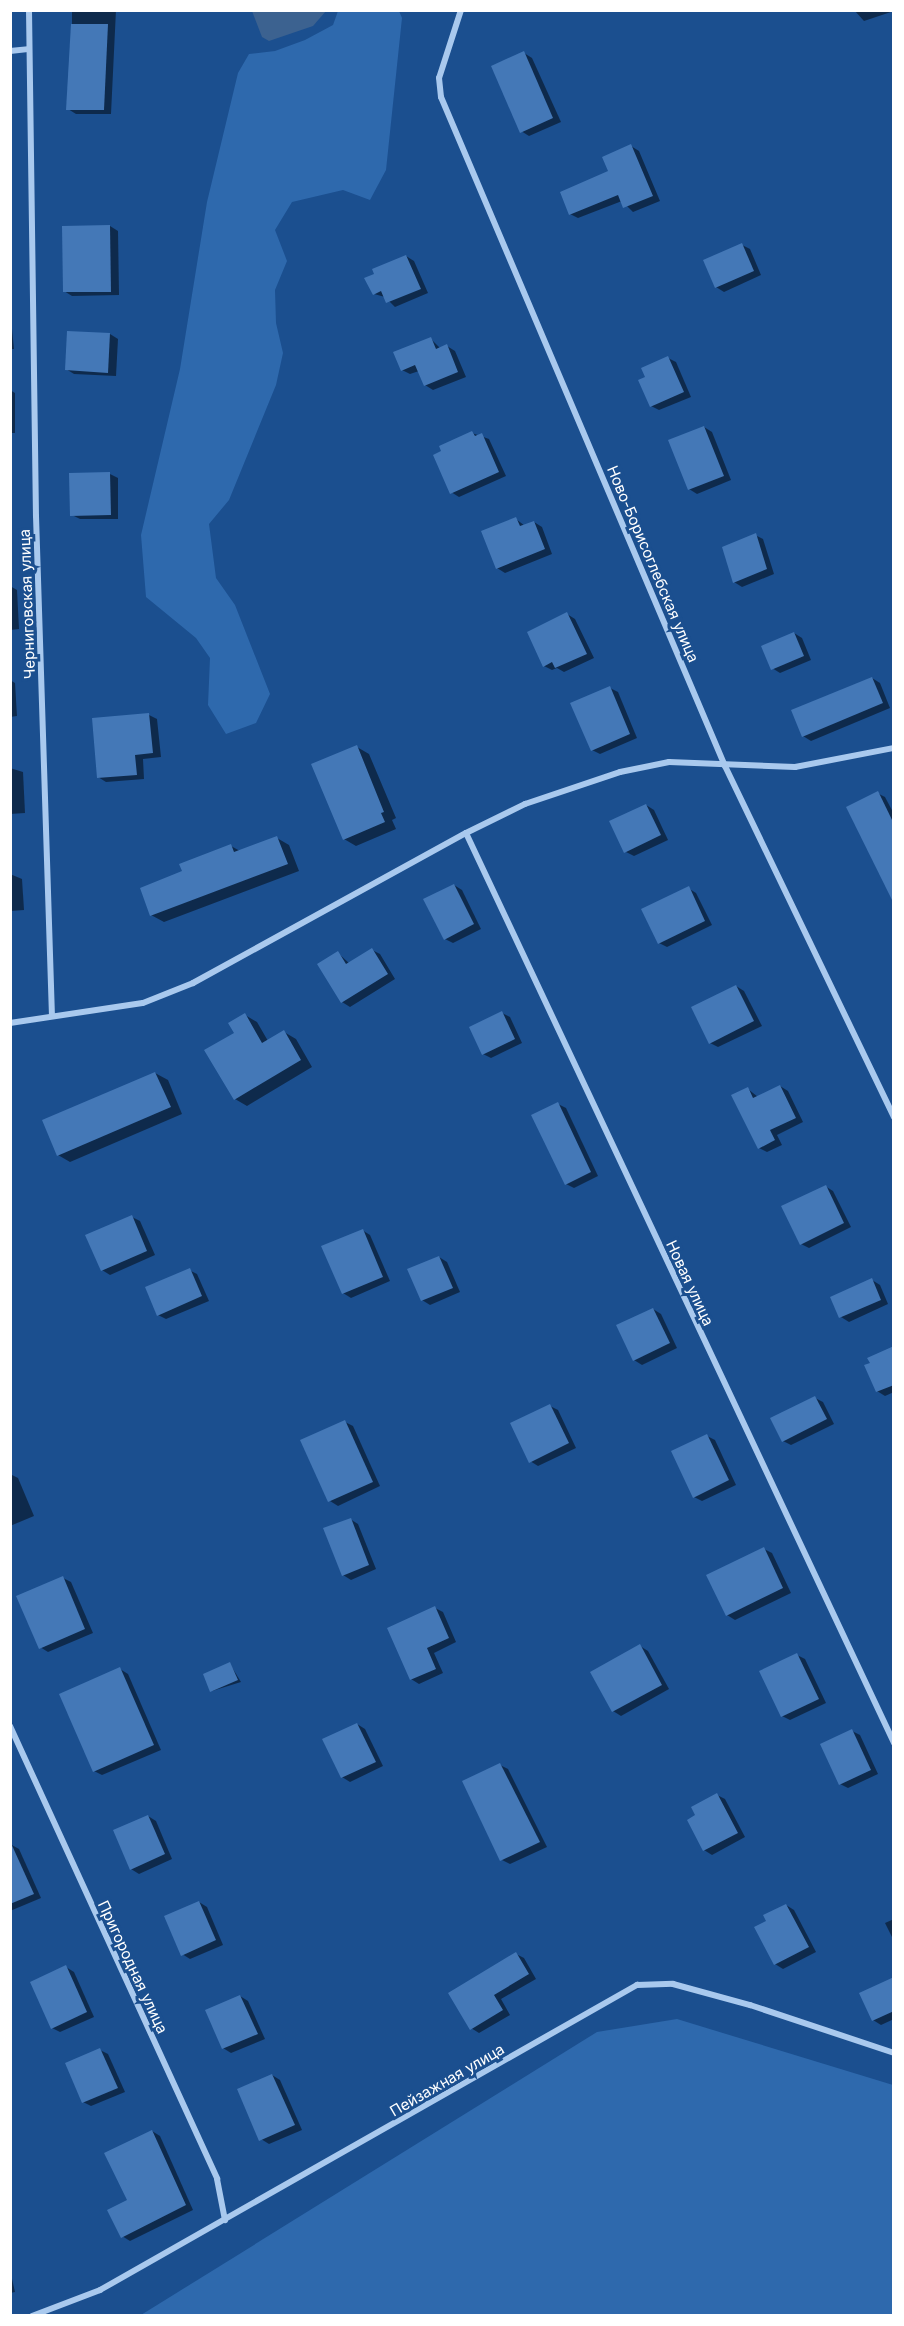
<!DOCTYPE html>
<meta charset="utf-8">
<style>
body{margin:0}
#map{position:relative;width:904px;height:2326px;overflow:hidden;background:#1b4f8f;font-family:Inter,sans-serif}
div>[style]{position:absolute}
.green>*{inset:0;background:#2e69ad}
.water>*{inset:0;background:#3c6290}
.shadow>*{inset:0;background:#0007}
.building>*{inset:0;background:#4478b7}
.street>*{height:6px;margin:-3px;padding:0 3px;transform-origin:3px;border-radius:3px;background:#a9c9ee}
span{translate:-50% -50%;white-space:nowrap;text-align:center;line-height:1.15;-webkit-text-stroke:6px #1b4f8f;paint-order:stroke}
.street-label{font-size:15px;color:#fff}
.frame{position:absolute;inset:0;border:12px solid #fff;pointer-events:none}
</style>
<div id="map">
<div class="green">
<i style="clip-path:polygon(338px 11px,399px 11px,402px 18px,386px 170px,370px 200px,343px 190px,292px 202px,275px 230px,287px 261px,275px 290px,276px 323px,283px 353px,276px 385px,229px 500px,209px 524px,216px 578px,235px 605px,270px 694px,256px 723px,226px 734px,208px 705px,210px 658px,196px 638px,146px 597px,141px 535px,180px 369px,207px 202px,238px 73px,249px 54px,275px 51px,305px 40px,333px 25px)"></i>
<i style="clip-path:polygon(677px 2019px,893px 2085px,893px 2315px,141px 2315px,597px 2032px)"></i>
</div>
<div class="water">
<i style="clip-path:polygon(252px 11px,326px 11px,313px 26px,269px 41px,262px 37px)"></i>
</div>
<div class="shadow">
<i style="clip-path:polygon(72px 10px,116px 10px,111px 114px,76px 114px,68px 109px,68px 80px,72px 80px)"></i>
<i style="clip-path:polygon(854px 10px,894px 10px,894px 11px,864px 21px)"></i>
<i style="clip-path:polygon(524px 53px,532px 58px,561px 122px,529px 136px,521px 131px)"></i>
<i style="clip-path:polygon(631px 146px,639px 151px,660px 201px,633px 212px,622px 201px,578px 218px,570px 214px)"></i>
<i style="clip-path:polygon(110px 226px,118px 231px,119px 295px,72px 296px,64px 291px,64px 227px)"></i>
<i style="clip-path:polygon(742px 245px,750px 249px,761px 275px,724px 292px,716px 287px)"></i>
<i style="clip-path:polygon(406px 256px,414px 261px,428px 293px,395px 307px,385px 297px,374px 294px)"></i>
<i style="clip-path:polygon(10px 309px,14px 349px,10px 349px)"></i>
<i style="clip-path:polygon(110px 334px,118px 339px,116px 376px,74px 374px,66px 369px)"></i>
<i style="clip-path:polygon(431px 339px,441px 349px,447px 346px,455px 351px,466px 377px,433px 390px,425px 385px,419px 371px,410px 374px,402px 370px)"></i>
<i style="clip-path:polygon(668px 358px,676px 362px,691px 397px,659px 410px,651px 406px)"></i>
<i style="clip-path:polygon(10px 390px,15px 393px,15px 433px,10px 433px)"></i>
<i style="clip-path:polygon(704px 427px,712px 432px,731px 480px,697px 494px,689px 489px)"></i>
<i style="clip-path:polygon(472px 433px,489px 439px,506px 476px,459px 497px,451px 492px)"></i>
<i style="clip-path:polygon(110px 474px,118px 478px,118px 519px,80px 519px,72px 515px)"></i>
<i style="clip-path:polygon(516px 519px,525px 526px,534px 522px,542px 527px,552px 554px,505px 573px,497px 568px)"></i>
<i style="clip-path:polygon(755px 535px,763px 539px,774px 574px,742px 587px,734px 582px)"></i>
<i style="clip-path:polygon(10px 586px,17px 590px,19px 629px,10px 630px)"></i>
<i style="clip-path:polygon(567px 614px,575px 619px,594px 658px,564px 672px,557px 668px,552px 670px,544px 666px)"></i>
<i style="clip-path:polygon(794px 633px,802px 638px,811px 660px,780px 673px,772px 668px)"></i>
<i style="clip-path:polygon(872px 678px,880px 683px,890px 708px,811px 741px,803px 736px)"></i>
<i style="clip-path:polygon(10px 680px,15px 683px,17px 716px,10px 717px)"></i>
<i style="clip-path:polygon(610px 688px,618px 692px,637px 738px,600px 754px,592px 750px)"></i>
<i style="clip-path:polygon(149px 715px,157px 719px,161px 757px,143px 759px,144px 779px,106px 782px,98px 777px)"></i>
<i style="clip-path:polygon(357px 747px,369px 754px,396px 818px,392px 820px,396px 829px,356px 846px,344px 839px)"></i>
<i style="clip-path:polygon(10px 768px,23px 772px,25px 813px,10px 814px)"></i>
<i style="clip-path:polygon(877px 793px,885px 797px,894px 814px,894px 882px)"></i>
<i style="clip-path:polygon(646px 805px,654px 810px,668px 840px,634px 856px,626px 852px)"></i>
<i style="clip-path:polygon(277px 838px,289px 845px,299px 871px,164px 922px,151px 915px,184px 872px,231px 846px,240px 851px)"></i>
<i style="clip-path:polygon(10px 874px,22px 879px,24px 910px,10px 911px)"></i>
<i style="clip-path:polygon(454px 885px,462px 890px,481px 929px,453px 943px,445px 939px)"></i>
<i style="clip-path:polygon(688px 888px,696px 893px,712px 925px,667px 947px,659px 943px)"></i>
<i style="clip-path:polygon(372px 950px,380px 954px,395px 979px,350px 1007px,342px 1002px,319px 964px,338px 953px,350px 964px)"></i>
<i style="clip-path:polygon(736px 986px,744px 991px,762px 1026px,718px 1047px,710px 1043px)"></i>
<i style="clip-path:polygon(502px 1013px,510px 1017px,522px 1043px,491px 1058px,483px 1054px)"></i>
<i style="clip-path:polygon(245px 1015px,257px 1022px,268px 1041px,284px 1032px,296px 1039px,312px 1067px,247px 1106px,235px 1099px,236px 1034px)"></i>
<i style="clip-path:polygon(155px 1073px,168px 1080px,182px 1114px,70px 1162px,58px 1155px)"></i>
<i style="clip-path:polygon(780px 1086px,788px 1091px,803px 1122px,777px 1135px,782px 1145px,767px 1152px,759px 1148px,748px 1089px,758px 1097px)"></i>
<i style="clip-path:polygon(558px 1104px,566px 1108px,598px 1176px,574px 1188px,566px 1184px)"></i>
<i style="clip-path:polygon(825px 1186px,833px 1191px,851px 1227px,809px 1248px,801px 1244px)"></i>
<i style="clip-path:polygon(132px 1217px,140px 1221px,155px 1255px,110px 1275px,102px 1270px)"></i>
<i style="clip-path:polygon(362px 1230px,370px 1235px,390px 1281px,351px 1298px,343px 1293px,323px 1247px)"></i>
<i style="clip-path:polygon(439px 1257px,447px 1262px,460px 1292px,430px 1305px,422px 1300px)"></i>
<i style="clip-path:polygon(189px 1270px,197px 1274px,209px 1301px,166px 1319px,158px 1315px)"></i>
<i style="clip-path:polygon(872px 1280px,880px 1285px,888px 1304px,849px 1322px,841px 1317px)"></i>
<i style="clip-path:polygon(653px 1309px,661px 1314px,677px 1348px,642px 1365px,634px 1360px)"></i>
<i style="clip-path:polygon(894px 1348px,894px 1392px,885px 1396px,877px 1391px)"></i>
<i style="clip-path:polygon(815px 1398px,823px 1402px,834px 1424px,791px 1445px,783px 1441px)"></i>
<i style="clip-path:polygon(550px 1406px,558px 1410px,576px 1448px,538px 1466px,530px 1461px)"></i>
<i style="clip-path:polygon(345px 1422px,353px 1426px,380px 1486px,338px 1506px,330px 1501px)"></i>
<i style="clip-path:polygon(707px 1436px,715px 1440px,736px 1485px,702px 1501px,694px 1497px)"></i>
<i style="clip-path:polygon(10px 1474px,18px 1478px,34px 1516px,10px 1526px)"></i>
<i style="clip-path:polygon(350px 1519px,358px 1524px,376px 1569px,351px 1580px,343px 1575px)"></i>
<i style="clip-path:polygon(764px 1549px,772px 1553px,791px 1593px,735px 1620px,727px 1615px)"></i>
<i style="clip-path:polygon(63px 1578px,71px 1582px,93px 1633px,48px 1652px,40px 1647px)"></i>
<i style="clip-path:polygon(435px 1608px,443px 1612px,456px 1642px,434px 1653px,443px 1673px,419px 1684px,411px 1679px)"></i>
<i style="clip-path:polygon(640px 1646px,648px 1651px,669px 1689px,621px 1716px,613px 1711px)"></i>
<i style="clip-path:polygon(797px 1655px,805px 1659px,826px 1703px,790px 1720px,782px 1716px)"></i>
<i style="clip-path:polygon(230px 1664px,241px 1682px,212px 1691px)"></i>
<i style="clip-path:polygon(120px 1669px,128px 1674px,161px 1750px,102px 1775px,94px 1771px)"></i>
<i style="clip-path:polygon(357px 1724px,365px 1729px,383px 1766px,350px 1782px,342px 1777px,324px 1740px)"></i>
<i style="clip-path:polygon(852px 1731px,860px 1735px,878px 1774px,848px 1788px,840px 1784px)"></i>
<i style="clip-path:polygon(500px 1765px,508px 1769px,547px 1847px,510px 1864px,502px 1860px)"></i>
<i style="clip-path:polygon(717px 1795px,725px 1799px,745px 1837px,712px 1855px,704px 1850px,697px 1816px)"></i>
<i style="clip-path:polygon(148px 1816px,156px 1821px,172px 1859px,139px 1874px,131px 1869px)"></i>
<i style="clip-path:polygon(10px 1844px,19px 1849px,41px 1898px,10px 1911px)"></i>
<i style="clip-path:polygon(199px 1902px,207px 1907px,223px 1945px,190px 1959px,182px 1954px)"></i>
<i style="clip-path:polygon(786px 1905px,794px 1910px,816px 1952px,783px 1969px,775px 1964px,768px 1922px)"></i>
<i style="clip-path:polygon(894px 1919px,894px 1941px,885px 1923px)"></i>
<i style="clip-path:polygon(516px 1954px,524px 1958px,536px 1979px,501px 1999px,510px 2015px,479px 2033px,471px 2028px)"></i>
<i style="clip-path:polygon(66px 1967px,74px 1972px,94px 2017px,60px 2032px,52px 2028px)"></i>
<i style="clip-path:polygon(894px 1978px,894px 2019px,881px 2025px,873px 2020px)"></i>
<i style="clip-path:polygon(240px 1996px,248px 2001px,265px 2039px,231px 2053px,223px 2048px)"></i>
<i style="clip-path:polygon(100px 2050px,108px 2054px,125px 2092px,91px 2106px,83px 2102px)"></i>
<i style="clip-path:polygon(272px 2075px,280px 2080px,302px 2130px,269px 2144px,261px 2139px)"></i>
<i style="clip-path:polygon(152px 2131px,160px 2136px,193px 2210px,130px 2241px,122px 2236px)"></i>
<i style="clip-path:polygon(10px 2270px,15px 2292px,10px 2293px)"></i>
</div>
<div class="building">
<i style="clip-path:polygon(71px 24px,108px 24px,104px 110px,66px 110px)"></i>
<i style="clip-path:polygon(524px 51px,553px 118px,520px 133px,491px 66px)"></i>
<i style="clip-path:polygon(631px 144px,653px 196px,623px 208px,618px 195px,569px 215px,560px 192px,608px 171px,602px 157px)"></i>
<i style="clip-path:polygon(110px 225px,111px 292px,63px 292px,62px 226px)"></i>
<i style="clip-path:polygon(742px 243px,754px 271px,715px 288px,703px 260px)"></i>
<i style="clip-path:polygon(406px 255px,421px 289px,386px 303px,381px 291px,373px 295px,364px 278px,374px 274px,372px 269px)"></i>
<i style="clip-path:polygon(67px 331px,110px 333px,108px 373px,65px 370px)"></i>
<i style="clip-path:polygon(431px 337px,436px 349px,447px 344px,458px 372px,424px 386px,415px 365px,401px 371px,393px 352px)"></i>
<i style="clip-path:polygon(668px 356px,684px 392px,650px 407px,638px 380px,645px 377px,641px 368px)"></i>
<i style="clip-path:polygon(704px 426px,724px 476px,688px 490px,668px 440px)"></i>
<i style="clip-path:polygon(472px 431px,475px 436px,482px 433px,499px 472px,450px 494px,433px 455px,441px 451px,439px 446px)"></i>
<i style="clip-path:polygon(110px 472px,111px 515px,70px 516px,69px 473px)"></i>
<i style="clip-path:polygon(516px 517px,520px 526px,534px 521px,545px 549px,496px 569px,481px 531px)"></i>
<i style="clip-path:polygon(756px 533px,767px 569px,733px 583px,722px 547px)"></i>
<i style="clip-path:polygon(567px 612px,587px 654px,555px 668px,552px 662px,543px 667px,527px 632px)"></i>
<i style="clip-path:polygon(794px 632px,804px 656px,771px 670px,761px 646px)"></i>
<i style="clip-path:polygon(872px 677px,883px 703px,802px 737px,791px 710px)"></i>
<i style="clip-path:polygon(610px 686px,630px 734px,591px 751px,570px 703px)"></i>
<i style="clip-path:polygon(149px 713px,153px 753px,135px 755px,137px 775px,97px 778px,92px 718px)"></i>
<i style="clip-path:polygon(357px 745px,384px 812px,381px 813px,385px 822px,343px 840px,311px 764px)"></i>
<i style="clip-path:polygon(878px 791px,894px 824px,894px 904px,846px 807px)"></i>
<i style="clip-path:polygon(646px 804px,661px 835px,624px 853px,609px 821px)"></i>
<i style="clip-path:polygon(277px 836px,288px 864px,150px 916px,140px 888px,182px 871px,179px 864px,231px 844px,234px 852px)"></i>
<i style="clip-path:polygon(454px 884px,474px 924px,444px 940px,423px 899px)"></i>
<i style="clip-path:polygon(689px 886px,705px 921px,658px 944px,641px 909px)"></i>
<i style="clip-path:polygon(372px 948px,388px 974px,341px 1003px,317px 964px,338px 951px,346px 964px)"></i>
<i style="clip-path:polygon(736px 985px,754px 1021px,709px 1044px,691px 1007px)"></i>
<i style="clip-path:polygon(502px 1011px,515px 1039px,482px 1055px,469px 1027px)"></i>
<i style="clip-path:polygon(245px 1013px,262px 1043px,284px 1030px,301px 1060px,234px 1100px,204px 1050px,234px 1033px,228px 1023px)"></i>
<i style="clip-path:polygon(155px 1072px,171px 1107px,57px 1156px,42px 1120px)"></i>
<i style="clip-path:polygon(780px 1085px,796px 1118px,770px 1130px,775px 1140px,758px 1149px,731px 1095px,748px 1087px,753px 1098px)"></i>
<i style="clip-path:polygon(558px 1102px,591px 1172px,565px 1185px,531px 1115px)"></i>
<i style="clip-path:polygon(826px 1185px,844px 1223px,800px 1245px,781px 1206px)"></i>
<i style="clip-path:polygon(132px 1215px,147px 1251px,101px 1271px,85px 1235px)"></i>
<i style="clip-path:polygon(363px 1229px,383px 1277px,342px 1294px,321px 1246px)"></i>
<i style="clip-path:polygon(439px 1256px,453px 1288px,421px 1301px,407px 1269px)"></i>
<i style="clip-path:polygon(190px 1268px,202px 1296px,157px 1316px,145px 1287px)"></i>
<i style="clip-path:polygon(872px 1278px,881px 1300px,839px 1318px,830px 1297px)"></i>
<i style="clip-path:polygon(653px 1308px,670px 1343px,633px 1361px,616px 1325px)"></i>
<i style="clip-path:polygon(894px 1346px,894px 1385px,876px 1392px,864px 1365px,870px 1363px,867px 1358px)"></i>
<i style="clip-path:polygon(815px 1396px,827px 1419px,782px 1442px,770px 1418px)"></i>
<i style="clip-path:polygon(550px 1404px,569px 1443px,529px 1463px,510px 1423px)"></i>
<i style="clip-path:polygon(345px 1420px,373px 1482px,328px 1502px,300px 1440px)"></i>
<i style="clip-path:polygon(707px 1434px,729px 1480px,693px 1498px,671px 1451px)"></i>
<i style="clip-path:polygon(351px 1518px,369px 1565px,342px 1576px,323px 1528px)"></i>
<i style="clip-path:polygon(764px 1547px,783px 1588px,726px 1616px,706px 1575px)"></i>
<i style="clip-path:polygon(63px 1576px,85px 1629px,39px 1649px,16px 1596px)"></i>
<i style="clip-path:polygon(435px 1606px,449px 1638px,427px 1648px,436px 1669px,410px 1680px,387px 1628px)"></i>
<i style="clip-path:polygon(640px 1644px,662px 1685px,612px 1712px,590px 1672px)"></i>
<i style="clip-path:polygon(797px 1653px,819px 1699px,781px 1717px,759px 1671px)"></i>
<i style="clip-path:polygon(230px 1662px,238px 1680px,210px 1692px,203px 1674px)"></i>
<i style="clip-path:polygon(120px 1667px,154px 1745px,93px 1772px,59px 1694px)"></i>
<i style="clip-path:polygon(357px 1723px,376px 1762px,341px 1778px,322px 1739px)"></i>
<i style="clip-path:polygon(852px 1729px,871px 1770px,839px 1785px,820px 1744px)"></i>
<i style="clip-path:polygon(500px 1763px,540px 1842px,500px 1861px,462px 1781px)"></i>
<i style="clip-path:polygon(717px 1793px,738px 1833px,703px 1851px,687px 1820px,695px 1815px,691px 1807px)"></i>
<i style="clip-path:polygon(148px 1815px,165px 1854px,130px 1870px,113px 1830px)"></i>
<i style="clip-path:polygon(10px 1841px,34px 1894px,10px 1904px)"></i>
<i style="clip-path:polygon(199px 1901px,216px 1940px,181px 1956px,164px 1916px)"></i>
<i style="clip-path:polygon(786px 1904px,809px 1947px,774px 1965px,754px 1927px,766px 1921px,763px 1915px)"></i>
<i style="clip-path:polygon(516px 1952px,529px 1974px,494px 1995px,503px 2010px,470px 2030px,448px 1993px)"></i>
<i style="clip-path:polygon(66px 1965px,87px 2012px,51px 2029px,30px 1982px)"></i>
<i style="clip-path:polygon(894px 1977px,894px 2011px,872px 2021px,859px 1993px)"></i>
<i style="clip-path:polygon(240px 1995px,258px 2034px,222px 2049px,205px 2010px)"></i>
<i style="clip-path:polygon(100px 2048px,118px 2088px,82px 2103px,65px 2063px)"></i>
<i style="clip-path:polygon(272px 2074px,295px 2125px,259px 2141px,237px 2089px)"></i>
<i style="clip-path:polygon(152px 2130px,186px 2205px,121px 2238px,107px 2210px,127px 2200px,104px 2153px)"></i>
</div>
<div class="street">
<i style="left:29px;top:10px;width:506px;rotate:89.21deg"></i>
<i style="left:36px;top:516px;width:500px;rotate:88.17deg"></i>
<i style="left:461px;top:10px;width:71px;rotate:107.9deg"></i>
<i style="left:439px;top:78px;width:19px;rotate:84deg"></i>
<i style="left:441px;top:97px;width:727px;rotate:67deg"></i>
<i style="left:725px;top:766px;width:390px;rotate:64.3deg"></i>
<i style="left:10px;top:51px;width:18px;rotate:-6deg"></i>
<i style="left:466px;top:833px;width:1006px;rotate:64.81deg"></i>
<i style="left:10px;top:1023px;width:134px;rotate:-8.6deg"></i>
<i style="left:143px;top:1003px;width:54px;rotate:-21.8deg"></i>
<i style="left:193px;top:983px;width:311px;rotate:-28.8deg"></i>
<i style="left:466px;top:833px;width:66px;rotate:-26.2deg"></i>
<i style="left:525px;top:804px;width:100px;rotate:-18.6deg"></i>
<i style="left:620px;top:772px;width:50px;rotate:-11.5deg"></i>
<i style="left:669px;top:762px;width:126px;rotate:2.3deg"></i>
<i style="left:795px;top:767px;width:101px;rotate:-10.9deg"></i>
<i style="left:10px;top:1726px;width:498px;rotate:65.4deg"></i>
<i style="left:217px;top:2179px;width:42px;rotate:79deg"></i>
<i style="left:32px;top:2316px;width:73px;rotate:-20.9deg"></i>
<i style="left:100px;top:2290px;width:618px;rotate:-29.6deg"></i>
<i style="left:637px;top:1985px;width:36px;rotate:-2deg"></i>
<i style="left:673px;top:1984px;width:80px;rotate:15.3deg"></i>
<i style="left:750px;top:2005px;width:152px;rotate:18.4deg"></i>
</div>
<div class="street-label">
<span style="left:653px;top:564px;rotate:67deg">Ново-Борисоглебская улица</span>
<span style="left:27px;top:604px;rotate:-92deg">Черниговская улица</span>
<span style="left:690px;top:1283px;rotate:65deg">Новая улица</span>
<span style="left:133px;top:1967px;rotate:65deg">Пригородная улица</span>
<span style="left:447px;top:2080px;rotate:-30deg">Пейзажная улица</span>
</div>
<div class="frame"></div>
</div>
